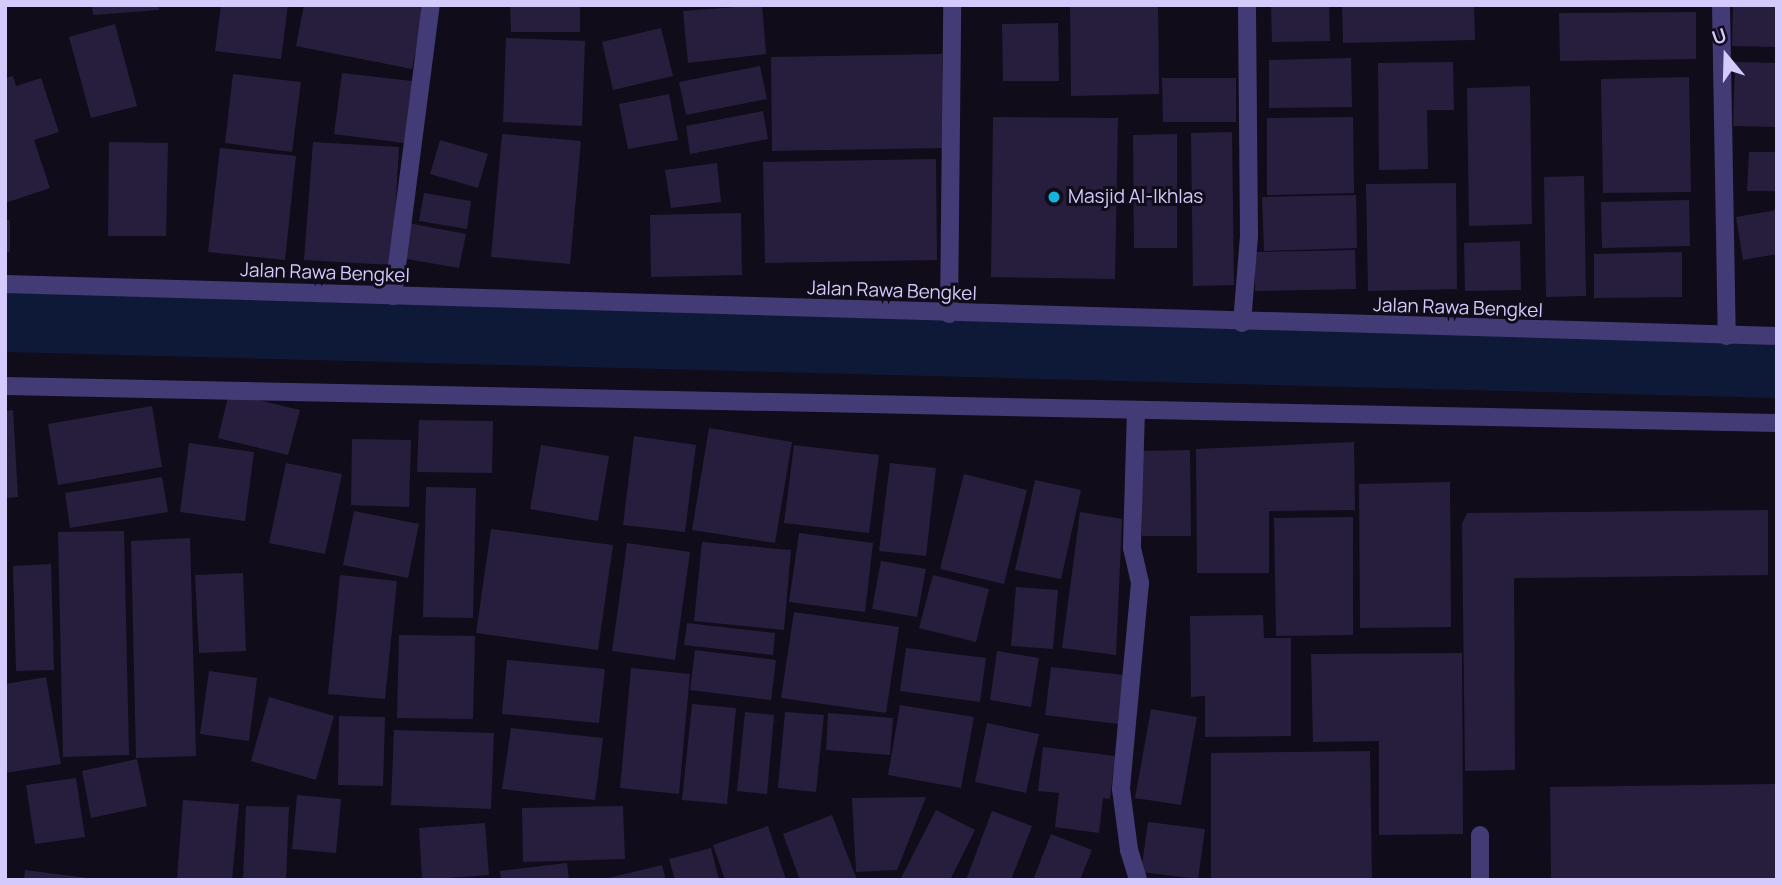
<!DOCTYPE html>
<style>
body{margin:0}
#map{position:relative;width:1782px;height:885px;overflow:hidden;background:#100c1a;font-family:Manrope,sans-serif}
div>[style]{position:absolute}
.canal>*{height:60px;margin:-30px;padding:0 30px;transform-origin:30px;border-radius:30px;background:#0e1937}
.building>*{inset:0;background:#271e3d}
.service>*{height:18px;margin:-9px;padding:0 9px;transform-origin:9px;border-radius:9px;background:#433b75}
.minor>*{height:18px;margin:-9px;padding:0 9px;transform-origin:9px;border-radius:9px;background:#433b75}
.dots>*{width:19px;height:19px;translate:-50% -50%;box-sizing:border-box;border:4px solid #100c1a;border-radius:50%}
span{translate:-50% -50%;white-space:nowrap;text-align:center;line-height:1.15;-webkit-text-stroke:6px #100c1a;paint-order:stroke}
.poi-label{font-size:19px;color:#d4cafb}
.left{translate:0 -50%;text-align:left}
.street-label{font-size:19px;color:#d4cafb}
.frame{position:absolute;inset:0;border:7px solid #d4cafb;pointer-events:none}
.north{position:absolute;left:1691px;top:21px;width:70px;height:70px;-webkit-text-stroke:5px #100c1a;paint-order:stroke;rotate:341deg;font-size:19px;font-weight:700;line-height:28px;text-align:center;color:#d4cafb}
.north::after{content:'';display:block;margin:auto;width:24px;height:32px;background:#d4cafb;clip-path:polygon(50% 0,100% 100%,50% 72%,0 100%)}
</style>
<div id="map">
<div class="canal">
<i style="left:5px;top:322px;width:1773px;rotate:1.49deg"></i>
</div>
<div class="building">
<i style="clip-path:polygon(92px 5px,159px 5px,159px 10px,93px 15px)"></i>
<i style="clip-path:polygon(221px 5px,288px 5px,281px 59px,215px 51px)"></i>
<i style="clip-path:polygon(304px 5px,425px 5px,412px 69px,296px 46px)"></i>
<i style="clip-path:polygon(510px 5px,580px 5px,580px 32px,511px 32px)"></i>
<i style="clip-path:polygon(762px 5px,766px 54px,688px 63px,683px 11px)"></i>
<i style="clip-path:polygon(1070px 5px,1158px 5px,1159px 94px,1071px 96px)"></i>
<i style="clip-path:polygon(1271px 5px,1329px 5px,1330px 41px,1272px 42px)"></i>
<i style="clip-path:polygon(1342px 5px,1474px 5px,1475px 40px,1343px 43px)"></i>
<i style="clip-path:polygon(1733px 5px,1777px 5px,1777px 47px,1732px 46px)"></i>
<i style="clip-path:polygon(1696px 12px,1696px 59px,1560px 61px,1559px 13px)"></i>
<i style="clip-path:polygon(1058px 23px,1059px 81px,1003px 81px,1002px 24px)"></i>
<i style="clip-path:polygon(115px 24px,137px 106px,91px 118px,69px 37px)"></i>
<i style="clip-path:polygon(661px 28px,673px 76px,613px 90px,602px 42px)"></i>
<i style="clip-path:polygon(506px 38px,585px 41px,582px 126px,503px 122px)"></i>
<i style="clip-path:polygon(942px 54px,943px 148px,772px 151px,771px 57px)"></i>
<i style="clip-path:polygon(1351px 58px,1352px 107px,1269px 108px,1269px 60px)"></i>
<i style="clip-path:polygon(1453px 62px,1454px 110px,1427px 110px,1428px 169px,1379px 170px,1378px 63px)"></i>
<i style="clip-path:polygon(1735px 62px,1777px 63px,1777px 127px,1733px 126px)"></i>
<i style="clip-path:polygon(760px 66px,767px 99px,686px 115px,679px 82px)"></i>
<i style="clip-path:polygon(342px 73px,412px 81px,404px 143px,334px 134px)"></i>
<i style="clip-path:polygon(233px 74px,301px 82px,292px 152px,225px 143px)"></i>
<i style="clip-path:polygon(13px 76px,16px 86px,41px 78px,59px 132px,34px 140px,50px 188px,5px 203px,5px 78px)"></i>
<i style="clip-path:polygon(1689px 77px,1691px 192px,1603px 193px,1601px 79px)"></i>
<i style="clip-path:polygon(1162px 78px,1236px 78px,1236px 122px,1163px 122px)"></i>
<i style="clip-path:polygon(1530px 86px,1532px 224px,1469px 226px,1467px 88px)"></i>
<i style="clip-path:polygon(669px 94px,678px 140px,628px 149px,619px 104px)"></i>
<i style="clip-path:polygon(763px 111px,768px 139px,690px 154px,686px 126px)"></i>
<i style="clip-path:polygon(993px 117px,1118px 118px,1115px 279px,991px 277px)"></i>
<i style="clip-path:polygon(1353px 117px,1354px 193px,1267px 195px,1267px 118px)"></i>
<i style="clip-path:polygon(1232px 132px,1234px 285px,1193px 286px,1191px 133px)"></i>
<i style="clip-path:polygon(502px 134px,581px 141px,570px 264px,491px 257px)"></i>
<i style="clip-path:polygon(1177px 134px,1177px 248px,1134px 248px,1133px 135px)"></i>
<i style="clip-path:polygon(440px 140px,488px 154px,478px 188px,430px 174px)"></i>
<i style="clip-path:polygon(109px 142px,168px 143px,166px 236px,108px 236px)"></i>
<i style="clip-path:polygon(313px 142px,399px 147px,392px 265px,304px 260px)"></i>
<i style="clip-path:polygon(220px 148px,296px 156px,285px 260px,208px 252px)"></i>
<i style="clip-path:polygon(1749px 152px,1777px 152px,1777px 191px,1747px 191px)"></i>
<i style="clip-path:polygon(936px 159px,937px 260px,765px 263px,763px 162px)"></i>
<i style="clip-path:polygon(717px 163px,721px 202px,671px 208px,665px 170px)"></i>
<i style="clip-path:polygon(1584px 176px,1586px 296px,1546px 297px,1544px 177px)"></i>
<i style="clip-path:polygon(1456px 183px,1457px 289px,1368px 291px,1366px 184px)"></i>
<i style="clip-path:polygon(424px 193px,471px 201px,467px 229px,419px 221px)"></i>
<i style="clip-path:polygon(1356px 195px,1357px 248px,1264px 251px,1262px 197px)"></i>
<i style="clip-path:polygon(1689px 200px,1690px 246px,1602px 248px,1601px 202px)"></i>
<i style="clip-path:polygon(1777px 210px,1777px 254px,1743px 260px,1736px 217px)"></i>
<i style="clip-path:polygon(741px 213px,742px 275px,651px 277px,650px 215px)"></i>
<i style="clip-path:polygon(5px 220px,10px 220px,10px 252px,5px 252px)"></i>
<i style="clip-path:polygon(408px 223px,466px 234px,459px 268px,401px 258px)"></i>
<i style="clip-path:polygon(1520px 241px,1521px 290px,1465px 291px,1464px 243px)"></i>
<i style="clip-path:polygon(1355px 250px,1356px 289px,1255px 291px,1255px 252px)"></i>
<i style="clip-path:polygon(1682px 252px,1682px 297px,1594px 298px,1594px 254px)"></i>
<i style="clip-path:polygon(229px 393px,300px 410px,288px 455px,218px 438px)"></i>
<i style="clip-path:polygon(152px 406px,162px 467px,58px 485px,48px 424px)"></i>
<i style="clip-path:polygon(13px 410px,18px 497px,5px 498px,5px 411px)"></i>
<i style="clip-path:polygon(419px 420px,493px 421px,492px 473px,417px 472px)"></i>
<i style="clip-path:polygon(709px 428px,792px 442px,775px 543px,692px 530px)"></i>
<i style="clip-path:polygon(634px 436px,696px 445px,685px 532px,623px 525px)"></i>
<i style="clip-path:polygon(352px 439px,411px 440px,409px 507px,351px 505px)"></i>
<i style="clip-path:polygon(1354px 442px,1355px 510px,1269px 511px,1269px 573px,1197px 573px,1196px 449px)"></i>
<i style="clip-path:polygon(189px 443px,254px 452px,245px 521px,180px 512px)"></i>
<i style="clip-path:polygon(541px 445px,609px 456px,598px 521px,530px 509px)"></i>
<i style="clip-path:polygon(794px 445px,879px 455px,869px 533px,784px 523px)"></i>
<i style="clip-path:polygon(1190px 450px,1191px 536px,1142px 536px,1141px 451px)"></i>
<i style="clip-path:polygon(286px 463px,342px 474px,325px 554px,269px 543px)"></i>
<i style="clip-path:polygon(890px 463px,936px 468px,926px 556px,879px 551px)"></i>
<i style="clip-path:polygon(964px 474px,1027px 490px,1004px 584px,940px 569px)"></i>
<i style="clip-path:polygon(162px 477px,168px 512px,70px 528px,65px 493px)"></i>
<i style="clip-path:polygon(1035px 480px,1081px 490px,1061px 579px,1015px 570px)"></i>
<i style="clip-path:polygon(1450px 482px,1451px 627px,1360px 628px,1359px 484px)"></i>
<i style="clip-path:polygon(426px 487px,476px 488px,473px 618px,423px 617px)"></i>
<i style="clip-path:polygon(1768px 510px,1768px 575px,1514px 578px,1515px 770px,1465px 771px,1462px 524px,1467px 513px)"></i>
<i style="clip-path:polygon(354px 511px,419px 524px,408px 578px,343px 565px)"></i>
<i style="clip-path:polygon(1080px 512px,1122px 519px,1116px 655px,1062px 648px)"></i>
<i style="clip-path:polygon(1353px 517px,1353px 635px,1276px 636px,1274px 518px)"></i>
<i style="clip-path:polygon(491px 529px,613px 545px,598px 650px,476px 633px)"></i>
<i style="clip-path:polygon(124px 531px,129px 755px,63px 757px,58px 532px)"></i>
<i style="clip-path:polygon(799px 533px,873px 543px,865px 612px,789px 602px)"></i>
<i style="clip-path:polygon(190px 538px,196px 756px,136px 758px,131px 541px)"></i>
<i style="clip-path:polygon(702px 542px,791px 550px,784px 630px,694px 621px)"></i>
<i style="clip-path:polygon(627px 543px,690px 552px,675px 660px,612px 651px)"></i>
<i style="clip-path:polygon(881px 561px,926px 569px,917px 617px,872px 609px)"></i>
<i style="clip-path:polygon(51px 564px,54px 670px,16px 671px,13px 566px)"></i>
<i style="clip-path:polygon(243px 573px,246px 651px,199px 653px,195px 575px)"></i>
<i style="clip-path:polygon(340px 575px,397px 581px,385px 699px,328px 694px)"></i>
<i style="clip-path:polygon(933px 575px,989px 589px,976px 642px,919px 628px)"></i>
<i style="clip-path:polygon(1016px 587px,1058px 590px,1053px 649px,1011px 646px)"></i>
<i style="clip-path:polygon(794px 612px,899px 627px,886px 713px,781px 698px)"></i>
<i style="clip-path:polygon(1263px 615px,1264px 638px,1291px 638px,1291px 736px,1205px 737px,1205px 696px,1191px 697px,1190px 616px)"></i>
<i style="clip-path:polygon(687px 623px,775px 633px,773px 655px,684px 645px)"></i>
<i style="clip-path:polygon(399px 635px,475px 636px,473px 719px,397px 718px)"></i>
<i style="clip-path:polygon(906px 648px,986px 658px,980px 702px,900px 691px)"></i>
<i style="clip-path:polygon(695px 650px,776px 660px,771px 700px,690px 690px)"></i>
<i style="clip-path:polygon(997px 651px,1039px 658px,1031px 707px,990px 700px)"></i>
<i style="clip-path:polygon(1462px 653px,1463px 834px,1379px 835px,1379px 741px,1313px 742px,1311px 654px)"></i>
<i style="clip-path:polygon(507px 660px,605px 669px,599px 723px,502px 714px)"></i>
<i style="clip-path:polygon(1051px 667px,1124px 675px,1118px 724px,1045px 715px)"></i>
<i style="clip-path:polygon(631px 668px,690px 674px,679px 794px,620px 788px)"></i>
<i style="clip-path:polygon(209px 671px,257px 678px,249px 741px,200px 734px)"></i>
<i style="clip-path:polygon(46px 677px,61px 764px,5px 773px,5px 684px)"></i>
<i style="clip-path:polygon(269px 697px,334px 716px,316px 780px,251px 761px)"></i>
<i style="clip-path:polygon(692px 704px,736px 708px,727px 804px,682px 800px)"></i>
<i style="clip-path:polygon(900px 705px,974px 717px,961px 788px,888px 775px)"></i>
<i style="clip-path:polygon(1151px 709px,1197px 717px,1181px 805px,1135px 798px)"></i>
<i style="clip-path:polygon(745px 712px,774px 715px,767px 794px,737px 791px)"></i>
<i style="clip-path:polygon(785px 712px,824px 715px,816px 792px,778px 788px)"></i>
<i style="clip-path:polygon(828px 713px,893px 718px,890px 755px,826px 750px)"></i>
<i style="clip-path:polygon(339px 716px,385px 717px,383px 786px,338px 785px)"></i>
<i style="clip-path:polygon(987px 723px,1039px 734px,1026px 793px,975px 782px)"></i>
<i style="clip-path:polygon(511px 728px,603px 738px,595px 800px,502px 789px)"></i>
<i style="clip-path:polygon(394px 730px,494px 733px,491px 809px,391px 805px)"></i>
<i style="clip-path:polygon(1043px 747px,1115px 756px,1110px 799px,1103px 798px,1099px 833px,1055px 827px,1059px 793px,1038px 791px)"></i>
<i style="clip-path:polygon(1370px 751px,1372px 880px,1211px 880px,1211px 753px)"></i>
<i style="clip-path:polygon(137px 759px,147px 806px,91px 818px,82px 771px)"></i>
<i style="clip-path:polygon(76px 778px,85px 837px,35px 844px,26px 785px)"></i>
<i style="clip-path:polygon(1777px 784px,1777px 880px,1551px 880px,1550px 787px)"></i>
<i style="clip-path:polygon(297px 795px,341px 799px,336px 853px,292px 849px)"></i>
<i style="clip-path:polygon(926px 797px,897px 870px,856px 872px,852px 798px)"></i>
<i style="clip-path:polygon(183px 800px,239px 804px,232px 880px,177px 879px)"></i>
<i style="clip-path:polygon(246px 806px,289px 807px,286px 880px,243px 880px)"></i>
<i style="clip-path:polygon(623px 806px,625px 859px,523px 862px,522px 808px)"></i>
<i style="clip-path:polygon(936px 810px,975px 830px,950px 880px,900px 880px)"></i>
<i style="clip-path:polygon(992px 811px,1032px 826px,1011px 880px,966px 880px)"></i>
<i style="clip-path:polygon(832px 815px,857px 880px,800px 880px,783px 834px)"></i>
<i style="clip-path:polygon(1148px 822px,1205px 829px,1198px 879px,1141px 872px)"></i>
<i style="clip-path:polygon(485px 823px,489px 875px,422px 880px,419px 828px)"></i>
<i style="clip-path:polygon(768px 826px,786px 880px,725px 880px,713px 845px)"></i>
<i style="clip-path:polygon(1051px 834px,1092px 850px,1080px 880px,1033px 880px)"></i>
<i style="clip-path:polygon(711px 848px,719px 880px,675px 880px,669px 859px)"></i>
<i style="clip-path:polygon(567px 863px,569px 880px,501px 880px,500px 871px)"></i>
<i style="clip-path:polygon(662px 865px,666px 880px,605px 880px,604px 879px)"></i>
<i style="clip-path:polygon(25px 870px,88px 878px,88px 880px,24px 880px)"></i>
</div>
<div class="service">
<i style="left:1480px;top:880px;width:45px;rotate:-90deg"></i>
</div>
<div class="minor">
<i style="left:1721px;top:5px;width:331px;rotate:89deg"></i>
<i style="left:5px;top:284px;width:1773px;rotate:1.68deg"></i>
<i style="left:393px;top:296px;width:293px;rotate:-82.6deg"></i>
<i style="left:949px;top:314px;width:309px;rotate:-89.4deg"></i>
<i style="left:1242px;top:323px;width:87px;rotate:-85.4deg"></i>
<i style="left:1249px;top:236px;width:231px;rotate:-90.5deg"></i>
<i style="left:5px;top:386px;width:1772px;rotate:1.2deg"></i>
<i style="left:1136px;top:410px;width:138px;rotate:91.7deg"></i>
<i style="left:1132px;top:548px;width:36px;rotate:77deg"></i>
<i style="left:1140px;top:583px;width:207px;rotate:95.3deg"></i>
<i style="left:1121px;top:789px;width:62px;rotate:82.5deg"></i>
<i style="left:1129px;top:850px;width:31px;rotate:73deg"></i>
</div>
<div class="dots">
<i style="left:1054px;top:197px;background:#13b4dd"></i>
</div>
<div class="poi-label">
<span class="left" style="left:1068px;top:197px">Masjid Al-Ikhlas</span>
</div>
<div class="street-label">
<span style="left:325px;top:273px;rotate:2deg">Jalan Rawa Bengkel</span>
<span style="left:892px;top:291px;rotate:2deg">Jalan Rawa Bengkel</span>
<span style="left:1458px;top:308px;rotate:2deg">Jalan Rawa Bengkel</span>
</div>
<div class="frame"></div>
<div class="north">U</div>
</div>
